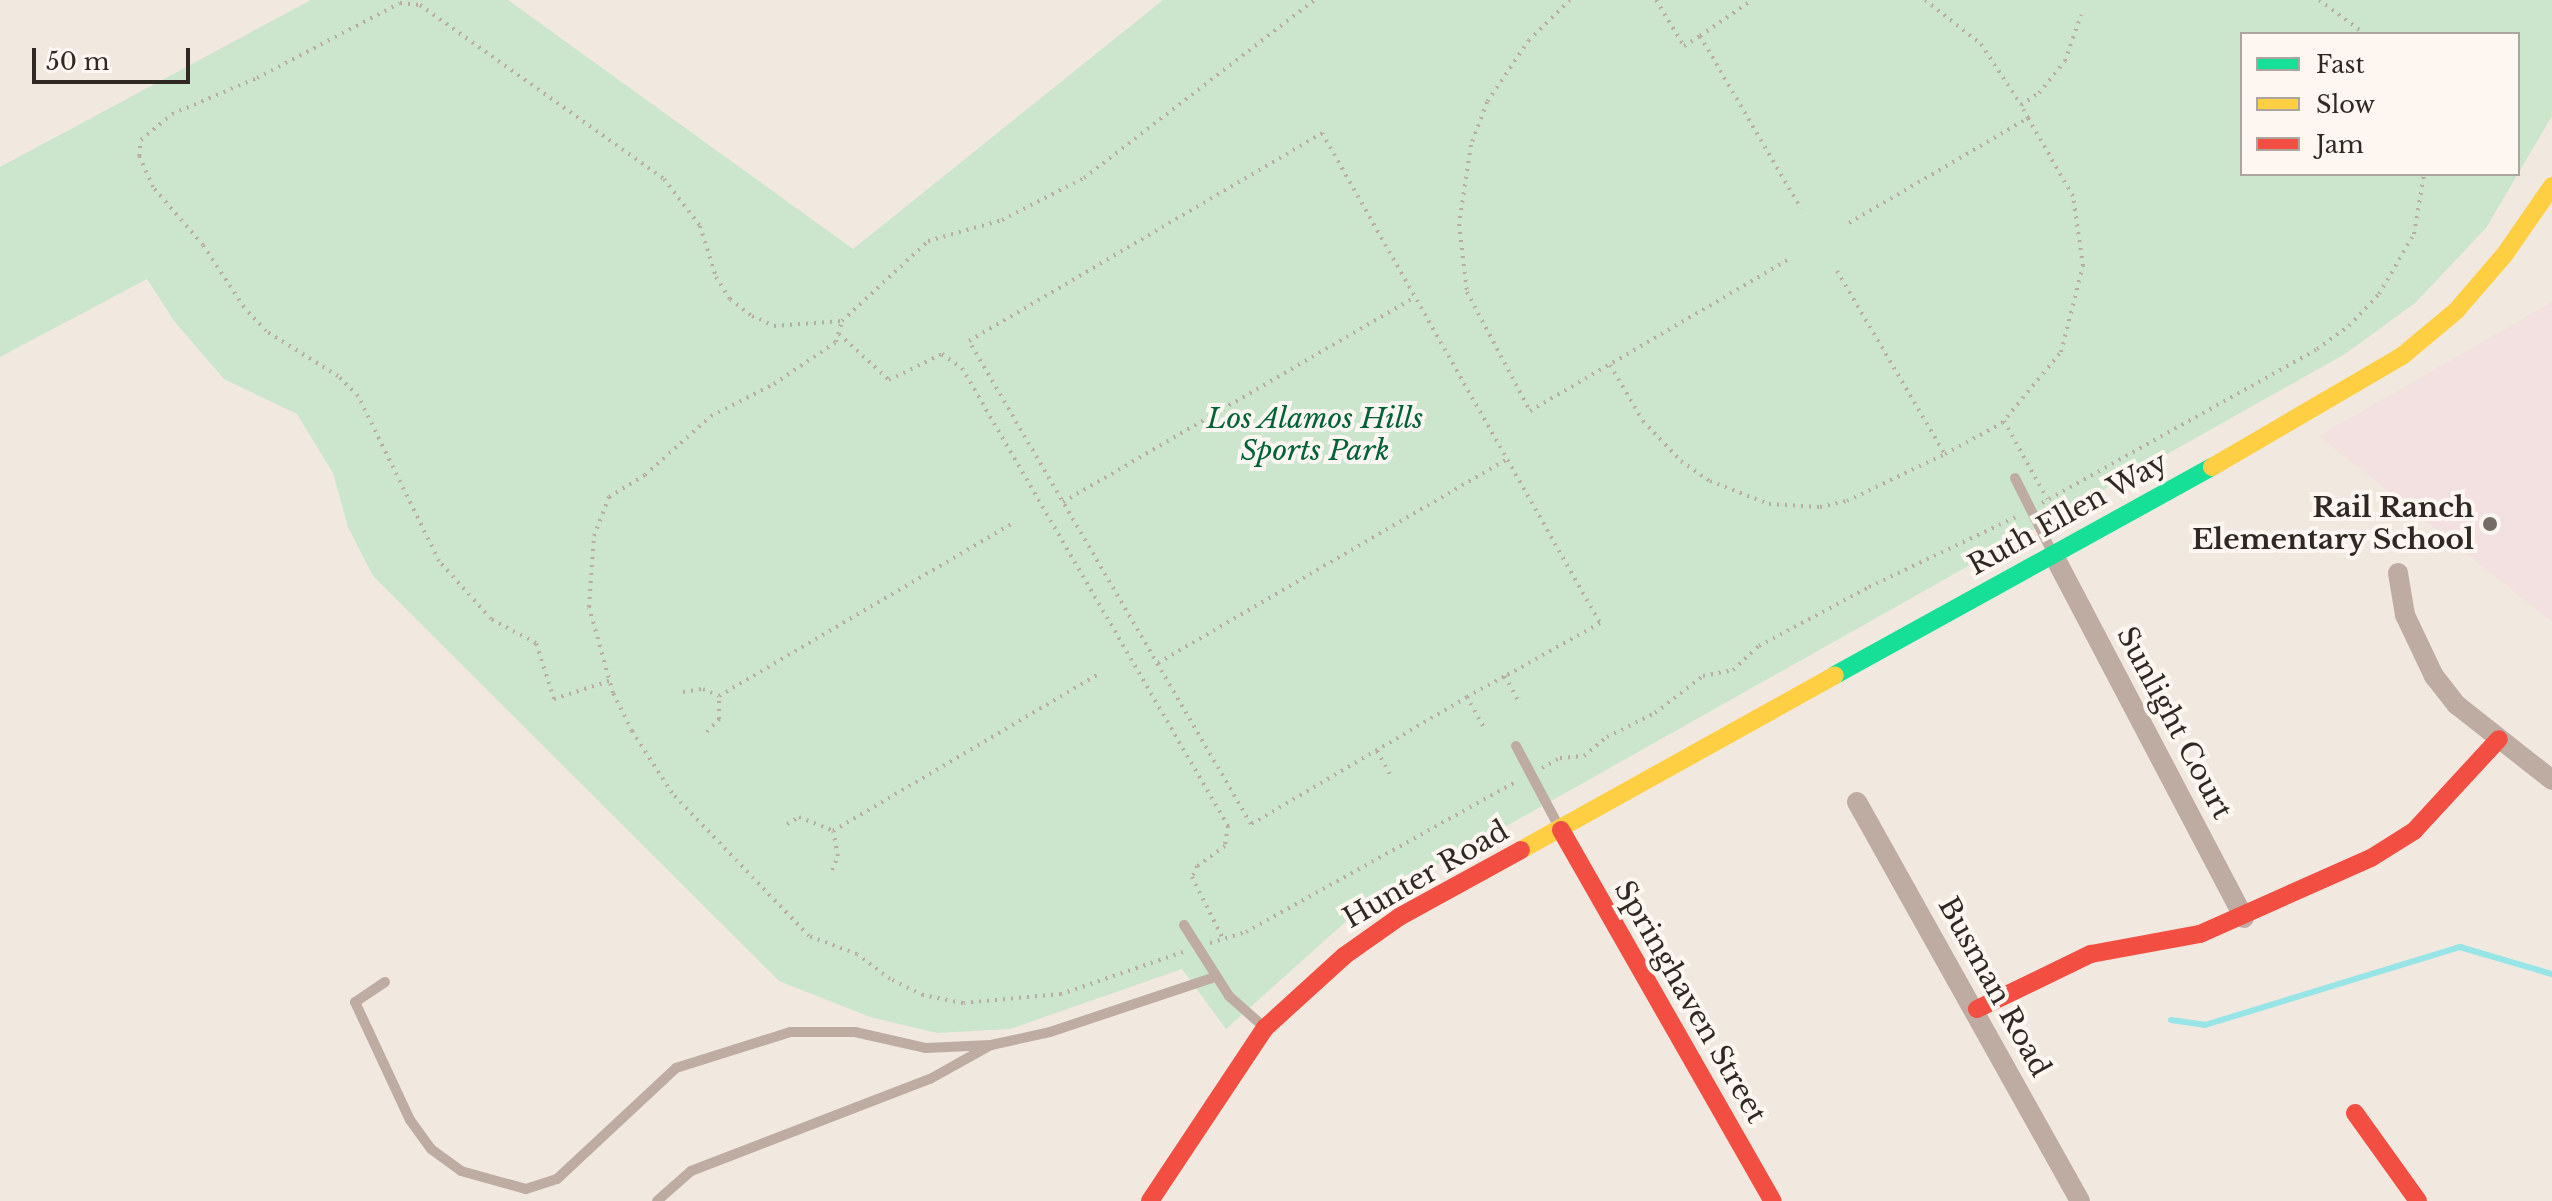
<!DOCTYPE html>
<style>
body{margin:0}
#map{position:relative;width:2552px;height:1201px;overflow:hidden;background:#f1e8e0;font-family:"Libre Baskerville",serif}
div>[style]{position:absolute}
.education>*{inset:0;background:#f3e0e0}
.green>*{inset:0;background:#cce6ce}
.stream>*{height:6px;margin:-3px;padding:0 3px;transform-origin:3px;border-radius:3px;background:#97e5e7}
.path>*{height:4px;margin-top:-2px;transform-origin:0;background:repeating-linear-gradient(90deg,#b8aca4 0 2px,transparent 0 8px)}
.lane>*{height:10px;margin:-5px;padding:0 5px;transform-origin:5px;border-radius:5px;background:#beaca3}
.street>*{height:20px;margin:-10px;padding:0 10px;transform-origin:10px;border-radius:10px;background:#beaca3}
.fast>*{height:18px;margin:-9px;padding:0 9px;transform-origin:9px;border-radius:9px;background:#16e098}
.slow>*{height:18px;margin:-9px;padding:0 9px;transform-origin:9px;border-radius:9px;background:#ffcf43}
.jam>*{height:18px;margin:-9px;padding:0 9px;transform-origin:9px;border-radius:9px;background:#f24e42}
.dots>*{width:22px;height:22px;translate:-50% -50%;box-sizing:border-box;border:4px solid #fef7f1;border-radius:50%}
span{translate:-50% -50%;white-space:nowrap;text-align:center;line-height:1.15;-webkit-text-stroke:8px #fef7f1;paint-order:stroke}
.park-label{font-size:28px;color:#006236;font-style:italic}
.poi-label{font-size:28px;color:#302923;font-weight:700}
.right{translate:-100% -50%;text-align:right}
.street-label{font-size:28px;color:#302923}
.legend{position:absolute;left:2240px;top:32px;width:280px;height:144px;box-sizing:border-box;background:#fef7f1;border:2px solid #aca59f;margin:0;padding:10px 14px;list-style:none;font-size:24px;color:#302923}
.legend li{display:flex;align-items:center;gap:16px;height:40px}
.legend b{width:40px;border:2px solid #aca59f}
.scale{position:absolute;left:32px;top:48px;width:158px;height:36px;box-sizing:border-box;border:4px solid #302923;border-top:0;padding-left:10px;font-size:24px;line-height:28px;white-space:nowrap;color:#302923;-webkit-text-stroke:6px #fef7f1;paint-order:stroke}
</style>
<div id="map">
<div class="education">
<i style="clip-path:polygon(2552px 302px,2552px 622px,2319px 436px)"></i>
</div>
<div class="green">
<i style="clip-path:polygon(evenodd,311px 0,508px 0,853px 249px,1163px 0,2552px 0,2552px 116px,2486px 228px,2415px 303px,2345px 354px,1361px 908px,1226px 1029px,1182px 969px,1010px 1029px,937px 1033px,870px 1017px,779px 981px,373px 576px,348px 527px,333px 473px,297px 414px,224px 379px,174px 321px,147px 279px,0 357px,0 167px,311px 0,2242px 34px,2518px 34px,2518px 174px,2242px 174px,2242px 34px)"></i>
</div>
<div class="stream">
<i style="left:2171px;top:1020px;width:34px;rotate:8deg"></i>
<i style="left:2205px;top:1025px;width:267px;rotate:-17deg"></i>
<i style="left:2460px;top:947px;width:96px;rotate:16.4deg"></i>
</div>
<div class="path">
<i style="left:1570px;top:0;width:57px;rotate:135.7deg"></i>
<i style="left:1529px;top:40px;width:75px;rotate:124.1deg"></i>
<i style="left:1487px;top:102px;width:46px;rotate:110.4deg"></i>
<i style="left:1471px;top:145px;width:80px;rotate:98.6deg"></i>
<i style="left:1459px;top:224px;width:68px;rotate:83.3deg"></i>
<i style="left:1467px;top:292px;width:135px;rotate:62.1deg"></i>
<i style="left:1530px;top:411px;width:298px;rotate:-30.4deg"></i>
<i style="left:1656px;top:0;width:54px;rotate:58.7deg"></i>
<i style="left:1684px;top:46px;width:19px;rotate:-32deg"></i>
<i style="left:1700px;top:36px;width:200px;rotate:59.7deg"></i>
<i style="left:1925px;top:0;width:71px;rotate:38.2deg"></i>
<i style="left:1981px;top:44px;width:73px;rotate:56.7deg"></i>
<i style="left:2319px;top:0;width:57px;rotate:36.5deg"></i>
<i style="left:1700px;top:36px;width:63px;rotate:-34.7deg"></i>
<i style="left:1849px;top:223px;width:208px;rotate:-30.4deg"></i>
<i style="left:2028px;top:118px;width:15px;rotate:-118deg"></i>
<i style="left:2021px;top:105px;width:22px;rotate:-34deg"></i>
<i style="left:2039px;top:93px;width:41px;rotate:-50.9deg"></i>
<i style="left:2065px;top:61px;width:49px;rotate:-70.8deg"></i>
<i style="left:1837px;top:271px;width:212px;rotate:59.5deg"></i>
<i style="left:1945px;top:454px;width:65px;rotate:-28.5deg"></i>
<i style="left:2002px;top:423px;width:92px;rotate:-50.3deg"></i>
<i style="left:2061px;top:352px;width:89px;rotate:-75.7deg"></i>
<i style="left:2083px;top:266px;width:71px;rotate:-98.1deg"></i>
<i style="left:2073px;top:196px;width:90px;rotate:-120deg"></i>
<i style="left:839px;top:334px;width:68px;rotate:42.6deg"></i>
<i style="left:889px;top:380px;width:59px;rotate:-26.1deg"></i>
<i style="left:942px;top:354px;width:24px;rotate:35deg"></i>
<i style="left:962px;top:368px;width:530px;rotate:59.85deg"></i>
<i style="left:1228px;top:826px;width:20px;rotate:99deg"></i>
<i style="left:1225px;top:846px;width:34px;rotate:144deg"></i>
<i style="left:1197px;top:866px;width:12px;rotate:114deg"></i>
<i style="left:1192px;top:877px;width:69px;rotate:63.4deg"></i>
<i style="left:1610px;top:365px;width:65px;rotate:59.5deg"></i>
<i style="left:1643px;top:421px;width:55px;rotate:46.5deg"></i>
<i style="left:1681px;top:461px;width:35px;rotate:35deg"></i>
<i style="left:1710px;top:481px;width:63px;rotate:21.3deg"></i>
<i style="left:1769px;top:504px;width:51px;rotate:3.4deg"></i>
<i style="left:1820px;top:507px;width:28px;rotate:-13deg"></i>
<i style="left:1847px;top:501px;width:109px;rotate:-25.6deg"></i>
<i style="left:2004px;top:421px;width:89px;rotate:61.1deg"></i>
<i style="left:1063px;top:502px;width:407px;rotate:-30.2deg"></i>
<i style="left:2042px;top:503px;width:315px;rotate:-29.2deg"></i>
<i style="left:2317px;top:349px;width:39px;rotate:-36deg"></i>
<i style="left:2349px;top:326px;width:44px;rotate:-46.8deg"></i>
<i style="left:2379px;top:294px;width:69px;rotate:-59.7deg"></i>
<i style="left:2414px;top:234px;width:61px;rotate:-80.5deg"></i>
<i style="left:1158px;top:663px;width:404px;rotate:-30.3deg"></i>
<i style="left:609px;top:681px;width:58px;rotate:161.9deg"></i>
<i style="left:554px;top:699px;width:59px;rotate:-107.8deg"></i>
<i style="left:536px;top:643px;width:51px;rotate:-151.9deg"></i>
<i style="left:491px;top:619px;width:78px;rotate:-131.9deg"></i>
<i style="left:439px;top:561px;width:184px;rotate:-116.1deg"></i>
<i style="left:358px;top:396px;width:28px;rotate:-135deg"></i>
<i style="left:338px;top:376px;width:85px;rotate:-148deg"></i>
<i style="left:266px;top:331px;width:33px;rotate:-133deg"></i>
<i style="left:244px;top:307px;width:74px;rotate:-123.5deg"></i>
<i style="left:203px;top:245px;width:77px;rotate:-130.8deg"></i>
<i style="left:153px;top:187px;width:34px;rotate:-114deg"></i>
<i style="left:139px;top:156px;width:16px;rotate:-83deg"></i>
<i style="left:141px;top:140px;width:40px;rotate:-40deg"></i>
<i style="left:172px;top:114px;width:92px;rotate:-23deg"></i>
<i style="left:257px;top:78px;width:161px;rotate:-27.7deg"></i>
<i style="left:400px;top:3px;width:20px;rotate:6deg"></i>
<i style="left:420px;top:5px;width:300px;rotate:35.5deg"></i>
<i style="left:664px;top:179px;width:59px;rotate:52.5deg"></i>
<i style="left:700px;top:226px;width:53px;rotate:72.6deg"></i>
<i style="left:716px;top:277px;width:26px;rotate:58deg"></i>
<i style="left:730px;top:299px;width:28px;rotate:38deg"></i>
<i style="left:752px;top:316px;width:24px;rotate:24deg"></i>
<i style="left:774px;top:326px;width:68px;rotate:-4.2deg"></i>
<i style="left:683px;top:692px;width:20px;rotate:-9deg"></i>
<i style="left:703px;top:689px;width:17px;rotate:24deg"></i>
<i style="left:1467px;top:697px;width:251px;rotate:149.5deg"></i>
<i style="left:1251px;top:824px;width:559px;rotate:-120.28deg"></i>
<i style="left:969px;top:341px;width:410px;rotate:-30.5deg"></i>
<i style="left:1322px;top:133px;width:563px;rotate:60.43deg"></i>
<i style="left:1600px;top:623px;width:109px;rotate:150.8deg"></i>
<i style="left:1483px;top:726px;width:33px;rotate:-119deg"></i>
<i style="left:1467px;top:697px;width:43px;rotate:-28.9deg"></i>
<i style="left:1505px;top:676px;width:32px;rotate:62deg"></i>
<i style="left:707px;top:732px;width:18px;rotate:-47deg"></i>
<i style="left:719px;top:719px;width:23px;rotate:-90deg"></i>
<i style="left:719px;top:696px;width:339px;rotate:-30.5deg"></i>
<i style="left:1377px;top:751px;width:29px;rotate:61deg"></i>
<i style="left:1542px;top:768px;width:21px;rotate:-29deg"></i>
<i style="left:1560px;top:758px;width:24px;rotate:-5deg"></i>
<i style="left:1584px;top:756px;width:30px;rotate:-40deg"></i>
<i style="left:1607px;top:737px;width:54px;rotate:-26.6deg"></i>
<i style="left:1655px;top:713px;width:61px;rotate:-37.6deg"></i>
<i style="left:1703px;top:676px;width:31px;rotate:-11deg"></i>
<i style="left:1733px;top:670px;width:35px;rotate:-43deg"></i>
<i style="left:1759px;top:646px;width:125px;rotate:-28.2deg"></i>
<i style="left:1869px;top:587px;width:167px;rotate:-25.5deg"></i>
<i style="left:787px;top:824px;width:14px;rotate:-30deg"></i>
<i style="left:799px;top:817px;width:37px;rotate:22deg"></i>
<i style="left:832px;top:870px;width:15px;rotate:-67deg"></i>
<i style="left:838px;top:856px;width:25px;rotate:-101deg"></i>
<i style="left:833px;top:831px;width:308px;rotate:-30.6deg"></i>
<i style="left:1210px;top:943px;width:38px;rotate:-17deg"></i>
<i style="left:1246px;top:932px;width:310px;rotate:-29.1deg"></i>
<i style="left:1183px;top:952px;width:129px;rotate:161deg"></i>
<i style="left:1061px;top:994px;width:98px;rotate:174.8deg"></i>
<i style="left:963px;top:1003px;width:41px;rotate:-168.7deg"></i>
<i style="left:923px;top:995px;width:37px;rotate:-154deg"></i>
<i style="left:890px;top:979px;width:41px;rotate:-142.9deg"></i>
<i style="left:857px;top:954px;width:51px;rotate:-159.4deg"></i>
<i style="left:809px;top:936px;width:198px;rotate:-133.8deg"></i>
<i style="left:672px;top:793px;width:74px;rotate:-122.8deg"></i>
<i style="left:632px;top:731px;width:42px;rotate:-116.6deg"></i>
<i style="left:613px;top:693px;width:89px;rotate:-105.6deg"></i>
<i style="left:589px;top:607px;width:71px;rotate:-86deg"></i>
<i style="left:594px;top:536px;width:42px;rotate:-69deg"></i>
<i style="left:609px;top:497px;width:42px;rotate:-31.4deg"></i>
<i style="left:645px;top:475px;width:89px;rotate:-41.8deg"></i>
<i style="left:711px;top:416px;width:71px;rotate:-26.9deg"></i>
<i style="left:774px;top:384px;width:75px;rotate:-34.1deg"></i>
<i style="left:836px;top:342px;width:22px;rotate:-74deg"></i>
<i style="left:842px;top:321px;width:117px;rotate:-42.9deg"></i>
<i style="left:928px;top:241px;width:77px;rotate:-15.8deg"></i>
<i style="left:1002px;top:220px;width:92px;rotate:-27.1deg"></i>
<i style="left:1084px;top:178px;width:291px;rotate:-37.7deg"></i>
</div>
<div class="lane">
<i style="left:2015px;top:478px;width:83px;rotate:63.4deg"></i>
<i style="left:1516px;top:746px;width:89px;rotate:62deg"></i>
<i style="left:1184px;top:925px;width:84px;rotate:57.6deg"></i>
<i style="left:1229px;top:996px;width:47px;rotate:41.5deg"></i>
<i style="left:385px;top:982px;width:36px;rotate:146deg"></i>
<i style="left:355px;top:1002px;width:130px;rotate:65deg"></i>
<i style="left:410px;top:1120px;width:36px;rotate:54deg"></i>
<i style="left:431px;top:1149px;width:37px;rotate:36deg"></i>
<i style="left:461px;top:1171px;width:67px;rotate:15.5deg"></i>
<i style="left:526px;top:1189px;width:33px;rotate:-18deg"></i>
<i style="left:557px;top:1179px;width:163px;rotate:-43deg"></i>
<i style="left:676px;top:1068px;width:120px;rotate:-17.5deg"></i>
<i style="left:790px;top:1032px;width:65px"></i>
<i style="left:855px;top:1032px;width:73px;rotate:12.7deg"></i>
<i style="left:926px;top:1048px;width:65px;rotate:-2.6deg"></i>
<i style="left:991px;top:1045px;width:60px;rotate:-12.4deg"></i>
<i style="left:1050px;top:1032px;width:174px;rotate:-18.4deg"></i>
<i style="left:657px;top:1201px;width:45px;rotate:-41.4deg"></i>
<i style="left:691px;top:1171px;width:256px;rotate:-21.1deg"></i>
<i style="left:930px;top:1079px;width:68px;rotate:-29.2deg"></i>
</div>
<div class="street">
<i style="left:2053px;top:554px;width:411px;rotate:62.3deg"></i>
<i style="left:2398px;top:573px;width:43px;rotate:80.5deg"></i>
<i style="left:2405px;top:615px;width:68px;rotate:64.6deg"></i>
<i style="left:2434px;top:676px;width:37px;rotate:52deg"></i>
<i style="left:2457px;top:705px;width:121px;rotate:38.3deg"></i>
<i style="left:1857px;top:802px;width:457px;rotate:60.8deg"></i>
</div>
<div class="fast">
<i style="left:1835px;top:675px;width:431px;rotate:-28.9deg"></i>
</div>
<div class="slow">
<i style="left:2212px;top:467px;width:220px;rotate:-30.3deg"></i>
<i style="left:2402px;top:356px;width:70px;rotate:-39.8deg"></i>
<i style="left:2456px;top:311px;width:75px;rotate:-49.3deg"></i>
<i style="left:2505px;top:254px;width:83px;rotate:-55.3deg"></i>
<i style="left:1521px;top:850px;width:359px;rotate:-29.1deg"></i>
</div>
<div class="jam">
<i style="left:1561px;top:830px;width:427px;rotate:60.3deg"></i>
<i style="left:1977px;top:1009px;width:127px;rotate:-25.8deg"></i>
<i style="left:2091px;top:954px;width:111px;rotate:-10.4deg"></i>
<i style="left:2200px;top:934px;width:187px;rotate:-24deg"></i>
<i style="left:2371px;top:858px;width:51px;rotate:-32.1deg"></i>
<i style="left:2414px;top:831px;width:125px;rotate:-47.3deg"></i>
<i style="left:2355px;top:1113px;width:108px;rotate:54.4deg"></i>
<i style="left:1150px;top:1201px;width:208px;rotate:-56.4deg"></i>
<i style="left:1265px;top:1028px;width:107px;rotate:-42.3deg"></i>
<i style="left:1344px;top:956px;width:67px;rotate:-35.3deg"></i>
<i style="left:1399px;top:917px;width:139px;rotate:-28.8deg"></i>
</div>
<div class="dots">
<i style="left:2490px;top:524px;background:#746c65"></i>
</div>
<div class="park-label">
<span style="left:1315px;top:435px">Los Alamos Hills<br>Sports Park</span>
</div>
<div class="poi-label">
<span class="right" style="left:2474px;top:524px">Rail Ranch<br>Elementary School</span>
</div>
<div class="street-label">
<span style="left:2068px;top:514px;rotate:-29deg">Ruth Ellen Way</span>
<span style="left:2174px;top:723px;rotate:62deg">Sunlight Court</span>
<span style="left:1426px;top:875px;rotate:-30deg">Hunter Road</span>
<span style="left:1994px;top:987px;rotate:61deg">Busman Road</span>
<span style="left:1690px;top:1002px;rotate:60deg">Springhaven Street</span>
</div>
<ul class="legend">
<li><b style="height:10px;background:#16e098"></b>Fast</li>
<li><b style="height:10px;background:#ffcf43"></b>Slow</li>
<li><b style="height:10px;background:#f24e42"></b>Jam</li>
</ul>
<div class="scale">50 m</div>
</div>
